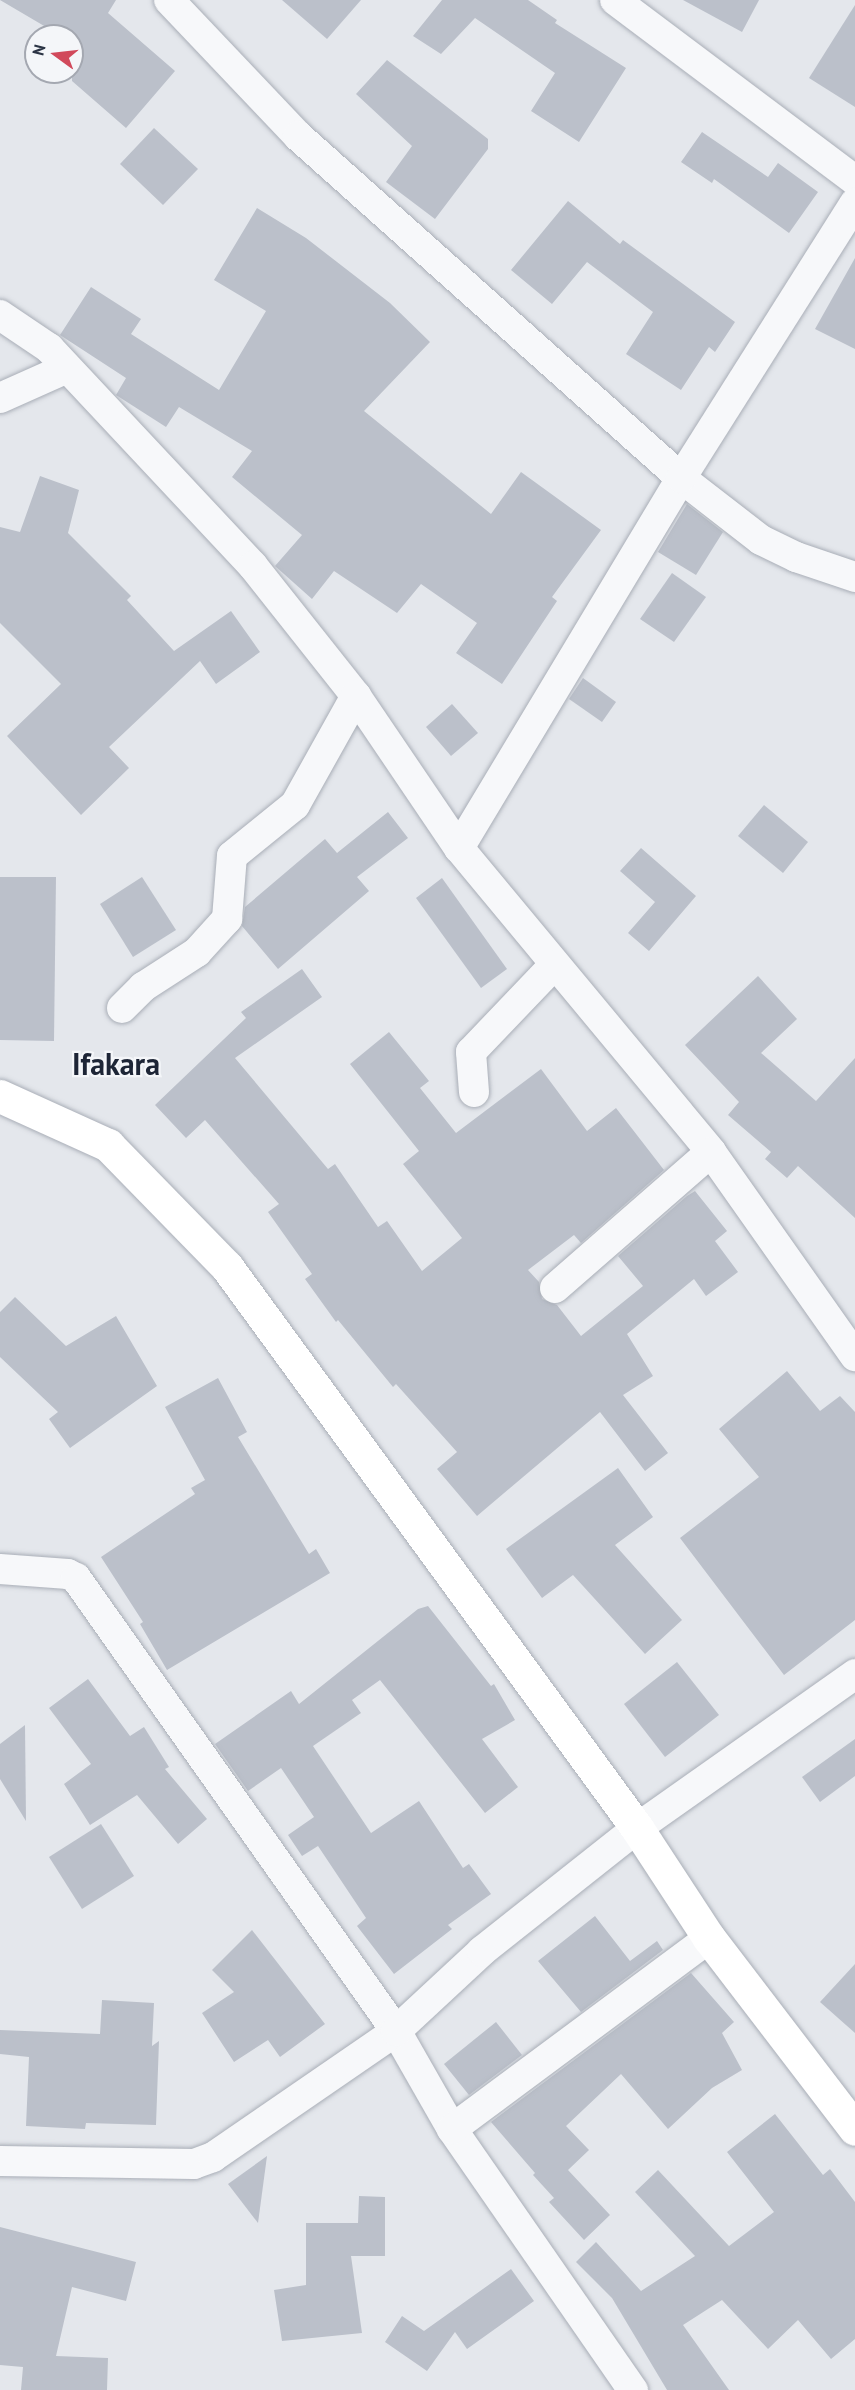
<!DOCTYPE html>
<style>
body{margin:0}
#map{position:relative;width:855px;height:2390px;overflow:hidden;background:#e4e7ec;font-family:"PT Sans",sans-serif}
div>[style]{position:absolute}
.building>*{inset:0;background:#bbc0ca}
.roads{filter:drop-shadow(0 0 2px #a9aeb7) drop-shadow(0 0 2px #a9aeb7)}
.minor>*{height:30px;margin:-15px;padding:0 15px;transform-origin:15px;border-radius:15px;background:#f7f8fa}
.secondary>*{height:33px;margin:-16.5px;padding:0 16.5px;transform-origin:16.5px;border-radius:16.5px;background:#fff}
span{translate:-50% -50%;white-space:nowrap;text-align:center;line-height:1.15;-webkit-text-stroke:4.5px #f4f6f9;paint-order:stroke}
.town-label{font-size:30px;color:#1d2536;font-weight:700}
.north{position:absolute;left:24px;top:24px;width:60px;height:60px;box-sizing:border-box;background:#f4f6f9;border:2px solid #a4a8b1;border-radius:50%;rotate:285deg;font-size:16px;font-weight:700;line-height:24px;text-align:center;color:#2b3445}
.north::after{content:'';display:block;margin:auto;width:21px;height:27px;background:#d1495b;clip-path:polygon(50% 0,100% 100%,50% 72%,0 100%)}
</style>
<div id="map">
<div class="building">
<i style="clip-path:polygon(0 0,116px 0,108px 13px,175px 71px,126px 128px,72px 81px,72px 36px,48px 36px,51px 30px)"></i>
<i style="clip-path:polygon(282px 0,361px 0,327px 39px)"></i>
<i style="clip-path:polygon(442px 0,528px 0,557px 20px,555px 23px,626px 68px,579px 142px,531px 111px,555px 73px,475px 18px,441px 54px,413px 36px)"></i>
<i style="clip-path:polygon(683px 0,759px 0,742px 32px)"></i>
<i style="clip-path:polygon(855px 5px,855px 107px,809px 78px)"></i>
<i style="clip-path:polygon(387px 60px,488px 139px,488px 149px,435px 219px,386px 182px,412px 146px,356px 94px)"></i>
<i style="clip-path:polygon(154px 128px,198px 169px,163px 205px,120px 164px)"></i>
<i style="clip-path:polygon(702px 132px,768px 177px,778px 163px,818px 192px,789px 233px,714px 179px,712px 183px,681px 162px)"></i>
<i style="clip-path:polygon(568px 201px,620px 244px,623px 240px,735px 322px,715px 352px,709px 347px,681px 390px,626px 354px,653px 312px,587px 262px,552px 304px,511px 270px)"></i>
<i style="clip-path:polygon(257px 208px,306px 238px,390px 303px,430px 342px,364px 411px,491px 514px,521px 472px,601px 530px,552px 597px,557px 601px,502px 684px,456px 653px,477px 623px,421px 584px,397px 613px,334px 571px,312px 599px,275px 566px,302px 535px,232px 477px,252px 451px,179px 407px,166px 427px,116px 395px,126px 378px,60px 335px,91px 287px,141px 319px,131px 334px,219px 390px,266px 311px,214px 280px)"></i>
<i style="clip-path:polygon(855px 258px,855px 349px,815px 329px)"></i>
<i style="clip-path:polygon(40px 476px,79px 490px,68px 533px,131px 596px,127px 600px,174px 651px,231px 611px,260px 652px,216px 684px,200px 661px,109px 747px,129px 768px,81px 815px,7px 736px,61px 684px,0 623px,0 527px,20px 532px)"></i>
<i style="clip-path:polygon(687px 504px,723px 532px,696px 575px,658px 552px)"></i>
<i style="clip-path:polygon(672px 573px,706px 597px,674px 642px,640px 619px)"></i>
<i style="clip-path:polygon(583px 678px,616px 702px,602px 722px,569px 699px)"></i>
<i style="clip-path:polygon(452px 704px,478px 733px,451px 756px,426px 727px)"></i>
<i style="clip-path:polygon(764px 805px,808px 842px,783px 873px,738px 836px)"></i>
<i style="clip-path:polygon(388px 812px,408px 838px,357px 877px,369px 891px,278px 969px,242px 926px,245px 907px,325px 839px,337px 853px)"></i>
<i style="clip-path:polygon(641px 848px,696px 896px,649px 951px,628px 933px,655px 902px,620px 871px)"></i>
<i style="clip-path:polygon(0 877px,56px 877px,54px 1041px,0 1040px)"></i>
<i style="clip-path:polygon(142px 877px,176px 930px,133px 957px,100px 904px)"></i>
<i style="clip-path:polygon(442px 878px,507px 969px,481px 988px,416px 898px)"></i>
<i style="clip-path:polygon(302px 969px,322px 997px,235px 1058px,328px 1169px,335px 1164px,378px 1227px,387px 1221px,422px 1271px,462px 1238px,403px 1164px,419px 1151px,350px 1064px,389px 1032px,429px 1081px,420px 1088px,456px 1133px,541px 1069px,587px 1131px,616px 1108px,664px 1170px,581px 1243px,574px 1235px,528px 1270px,539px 1282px,542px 1299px,557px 1305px,581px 1336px,643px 1286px,618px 1256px,687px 1196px,695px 1191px,727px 1231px,715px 1241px,738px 1272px,706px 1296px,694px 1279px,627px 1334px,653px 1376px,623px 1395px,668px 1453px,645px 1471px,600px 1412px,477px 1516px,437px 1469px,457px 1452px,396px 1384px,393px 1387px,338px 1320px,336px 1322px,305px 1279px,312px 1274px,268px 1212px,279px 1204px,205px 1120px,186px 1138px,155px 1105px,246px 1018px,241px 1012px)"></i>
<i style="clip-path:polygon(758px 976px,797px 1019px,761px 1053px,816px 1101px,855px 1058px,855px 1218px,798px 1166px,787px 1178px,765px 1159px,771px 1152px,728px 1115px,739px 1102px,685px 1045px)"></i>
<i style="clip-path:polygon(15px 1297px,66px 1346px,116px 1316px,157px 1386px,70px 1448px,49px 1419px,58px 1412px,0 1357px,0 1312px)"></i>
<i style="clip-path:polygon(787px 1371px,820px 1411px,840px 1396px,855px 1412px,855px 1620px,784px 1675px,680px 1538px,759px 1477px,719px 1429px)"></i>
<i style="clip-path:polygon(218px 1378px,247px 1432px,238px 1437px,309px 1554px,316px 1549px,330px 1573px,167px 1670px,140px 1624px,143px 1622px,101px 1557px,195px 1494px,191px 1488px,205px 1480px,165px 1407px)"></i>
<i style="clip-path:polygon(618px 1468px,653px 1517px,615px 1545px,682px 1620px,645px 1654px,573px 1575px,542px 1598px,506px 1549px)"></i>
<i style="clip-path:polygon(428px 1606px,491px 1686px,494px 1684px,515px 1720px,482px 1739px,518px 1787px,485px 1813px,380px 1680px,352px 1700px,361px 1713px,313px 1746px,371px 1833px,419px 1801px,463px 1868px,469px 1864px,491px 1894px,448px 1925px,452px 1929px,394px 1974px,357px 1926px,366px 1918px,318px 1846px,302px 1856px,288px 1835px,314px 1817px,281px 1768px,248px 1791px,215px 1744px,291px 1691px,299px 1704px,418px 1609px)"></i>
<i style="clip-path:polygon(677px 1662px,719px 1715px,665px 1757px,624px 1704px)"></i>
<i style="clip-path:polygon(88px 1679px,130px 1736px,144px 1727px,169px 1767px,165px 1769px,207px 1819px,178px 1844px,137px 1795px,90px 1825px,64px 1784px,91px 1764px,49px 1708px)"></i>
<i style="clip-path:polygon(25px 1725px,26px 1821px,0 1779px,0 1744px)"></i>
<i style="clip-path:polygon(855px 1739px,855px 1776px,820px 1802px,802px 1777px)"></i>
<i style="clip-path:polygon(101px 1824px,134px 1876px,82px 1909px,49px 1857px)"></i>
<i style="clip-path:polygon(595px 1916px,630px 1961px,657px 1941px,663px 1950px,581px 2012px,538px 1961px)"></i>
<i style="clip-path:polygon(252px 1930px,325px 2024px,280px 2057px,268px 2040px,234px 2062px,202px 2013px,234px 1992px,212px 1970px)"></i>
<i style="clip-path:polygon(855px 1964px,855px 2033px,820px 2002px)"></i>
<i style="clip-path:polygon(691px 1973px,734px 2022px,722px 2033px,742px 2070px,712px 2088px,668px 2129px,621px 2074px,566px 2126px,589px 2150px,568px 2170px,610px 2215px,584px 2240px,549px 2202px,554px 2198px,533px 2175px,535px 2173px,491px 2122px)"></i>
<i style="clip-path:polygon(102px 2000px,154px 2003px,152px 2046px,159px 2041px,156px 2125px,86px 2123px,85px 2129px,26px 2126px,29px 2057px,0 2054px,0 2030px,100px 2034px)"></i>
<i style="clip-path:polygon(496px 2022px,522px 2055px,469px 2095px,444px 2064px)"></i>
<i style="clip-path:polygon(775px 2114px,823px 2175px,830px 2169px,855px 2202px,855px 2339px,831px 2359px,798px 2320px,768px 2349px,722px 2300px,683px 2325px,729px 2390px,667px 2390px,612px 2298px,576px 2262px,596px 2242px,641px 2291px,695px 2256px,635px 2192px,658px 2170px,729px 2246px,774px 2212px,727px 2152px)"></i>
<i style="clip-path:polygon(267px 2156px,258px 2223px,228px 2184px)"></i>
<i style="clip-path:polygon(359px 2196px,385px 2197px,385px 2256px,351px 2256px,362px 2333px,282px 2341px,274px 2290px,306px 2285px,306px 2223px,358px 2223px)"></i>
<i style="clip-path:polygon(0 2227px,136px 2262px,126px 2301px,72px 2287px,56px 2356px,108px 2358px,107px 2390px,21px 2390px,23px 2367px,0 2365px)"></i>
<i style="clip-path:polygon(511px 2269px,534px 2301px,467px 2349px,455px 2332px,427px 2371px,385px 2342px,402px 2316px,424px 2331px)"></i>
</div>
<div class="roads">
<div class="minor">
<i style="left:169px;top:0;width:187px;rotate:46.5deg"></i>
<i style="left:298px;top:136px;width:513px;rotate:41.76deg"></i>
<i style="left:681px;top:478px;width:101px;rotate:37.8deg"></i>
<i style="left:761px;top:540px;width:39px;rotate:26deg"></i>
<i style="left:796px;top:557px;width:62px;rotate:18.7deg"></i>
<i style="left:615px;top:0;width:300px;rotate:36.9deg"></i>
<i style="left:0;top:315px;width:59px;rotate:34deg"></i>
<i style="left:49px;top:348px;width:299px;rotate:46.9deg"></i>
<i style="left:253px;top:566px;width:166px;rotate:51.6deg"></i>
<i style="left:356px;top:696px;width:184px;rotate:55.9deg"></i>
<i style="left:459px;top:848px;width:395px;rotate:50.3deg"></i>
<i style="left:711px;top:1152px;width:250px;rotate:54.8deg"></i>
<i style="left:0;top:398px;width:73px;rotate:-24.1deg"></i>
<i style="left:459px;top:848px;width:431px;rotate:-59deg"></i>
<i style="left:681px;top:478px;width:325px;rotate:-57.7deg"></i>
<i style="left:122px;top:1008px;width:30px;rotate:-45deg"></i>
<i style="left:143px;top:987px;width:64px;rotate:-32.9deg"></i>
<i style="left:197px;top:952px;width:45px;rotate:-47.7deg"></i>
<i style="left:227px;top:919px;width:63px;rotate:-85.5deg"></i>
<i style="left:232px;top:856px;width:81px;rotate:-39deg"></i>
<i style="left:295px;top:805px;width:125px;rotate:-60.8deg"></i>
<i style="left:474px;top:1092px;width:40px;rotate:-94.3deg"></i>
<i style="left:471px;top:1052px;width:120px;rotate:-46.3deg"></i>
<i style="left:555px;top:1288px;width:207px;rotate:-41.1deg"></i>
<i style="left:0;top:1569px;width:68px;rotate:4.2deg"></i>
<i style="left:68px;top:1574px;width:9px;rotate:27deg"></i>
<i style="left:76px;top:1578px;width:555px;rotate:54.76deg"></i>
<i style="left:396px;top:2031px;width:113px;rotate:60.3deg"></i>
<i style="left:452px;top:2129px;width:318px;rotate:55.3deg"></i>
<i style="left:452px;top:2129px;width:320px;rotate:-36.6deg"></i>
<i style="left:0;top:2161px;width:194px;rotate:0.9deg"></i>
<i style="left:194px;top:2164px;width:20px;rotate:-20deg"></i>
<i style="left:213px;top:2157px;width:222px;rotate:-34.5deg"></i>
<i style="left:396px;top:2031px;width:117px;rotate:-42.9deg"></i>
<i style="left:482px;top:1951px;width:198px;rotate:-38.4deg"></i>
<i style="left:637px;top:1828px;width:267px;rotate:-35.2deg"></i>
</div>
<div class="secondary">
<i style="left:0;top:1096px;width:119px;rotate:24.4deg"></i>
<i style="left:108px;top:1145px;width:170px;rotate:45.7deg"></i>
<i style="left:227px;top:1267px;width:695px;rotate:53.84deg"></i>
<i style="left:637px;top:1828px;width:131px;rotate:56.8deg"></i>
<i style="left:709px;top:1938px;width:240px;rotate:52.6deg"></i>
</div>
</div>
<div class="town-label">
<span style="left:116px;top:1064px">Ifakara</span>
</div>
<div class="north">N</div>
</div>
